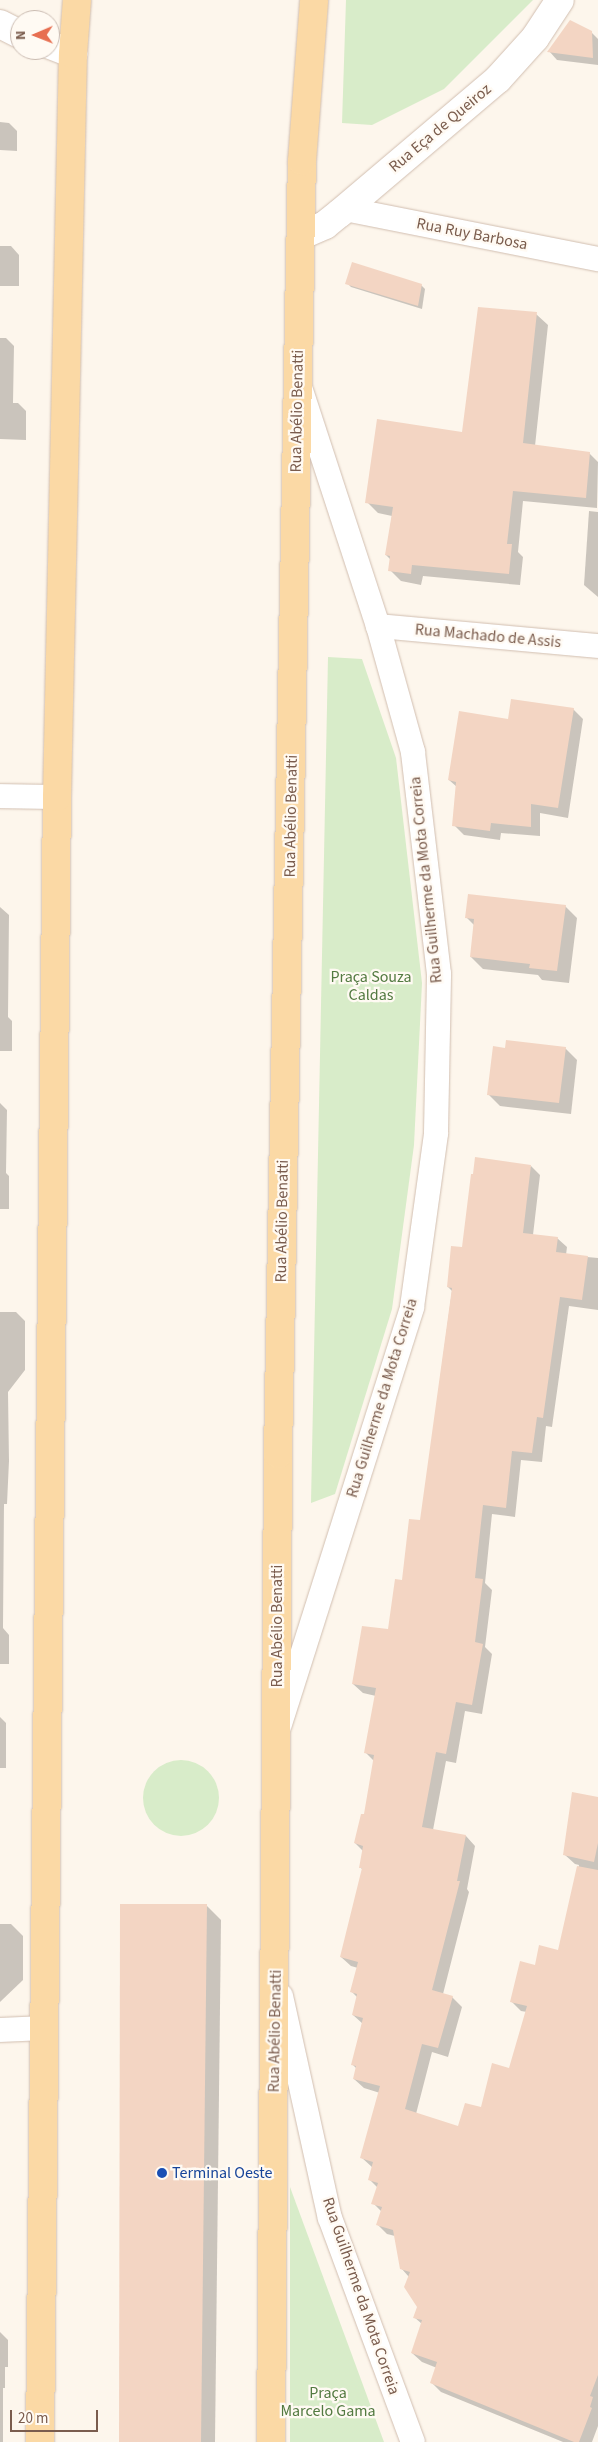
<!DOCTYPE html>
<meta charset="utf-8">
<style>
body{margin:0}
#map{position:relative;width:598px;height:2442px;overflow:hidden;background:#fdf6ec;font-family:"Source Sans 3",sans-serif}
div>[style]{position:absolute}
.green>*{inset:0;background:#d8ecc9}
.round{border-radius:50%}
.shadow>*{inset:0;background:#0003}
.building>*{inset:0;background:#f3d5c3}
.roads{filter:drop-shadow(0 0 1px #d1beb0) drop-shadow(0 0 1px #d1beb0)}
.minor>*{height:24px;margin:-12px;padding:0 12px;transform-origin:12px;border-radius:12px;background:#fff}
.tertiary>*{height:28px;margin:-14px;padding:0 14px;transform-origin:14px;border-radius:14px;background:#fff}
.primary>*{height:28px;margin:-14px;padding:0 14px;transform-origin:14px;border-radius:14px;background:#fbd9a5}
.dots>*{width:14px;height:14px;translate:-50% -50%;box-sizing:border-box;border:2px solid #fffaf3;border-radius:50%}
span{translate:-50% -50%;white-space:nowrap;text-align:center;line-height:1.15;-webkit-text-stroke:4.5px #fffaf3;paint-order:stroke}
.street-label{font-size:16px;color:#7a5c4d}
.park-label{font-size:16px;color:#537a41}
.transit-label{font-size:16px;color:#164399}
.left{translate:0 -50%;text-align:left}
.north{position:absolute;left:10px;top:10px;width:50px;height:50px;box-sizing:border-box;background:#fffaf3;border:1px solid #cabbb1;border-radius:50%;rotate:269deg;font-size:14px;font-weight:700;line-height:20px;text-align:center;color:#7a5c4d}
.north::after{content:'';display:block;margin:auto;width:18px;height:22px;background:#e76f51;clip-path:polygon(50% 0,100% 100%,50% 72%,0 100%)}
.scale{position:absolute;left:10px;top:2410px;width:88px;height:22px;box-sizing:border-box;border:2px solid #7a5c4d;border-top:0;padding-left:6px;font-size:15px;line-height:18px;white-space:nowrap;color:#7a5c4d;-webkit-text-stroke:4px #fffaf3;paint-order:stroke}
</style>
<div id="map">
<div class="green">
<i style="clip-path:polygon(346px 0,533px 0,444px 89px,372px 125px,342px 123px)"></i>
<i style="clip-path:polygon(328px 657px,362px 659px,396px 758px,422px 983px,414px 1145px,392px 1309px,335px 1494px,311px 1503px)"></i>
<i class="round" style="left:143px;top:1760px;width:76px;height:76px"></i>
<i style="clip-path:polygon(290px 2187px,384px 2442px,290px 2442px)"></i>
</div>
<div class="shadow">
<i style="clip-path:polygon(591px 32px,598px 39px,598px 65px,557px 60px,549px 51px)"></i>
<i style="clip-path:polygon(0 122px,9px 123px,17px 131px,17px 151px,0 150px)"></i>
<i style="clip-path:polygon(0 246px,11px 246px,19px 255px,19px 286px,0 286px)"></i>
<i style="clip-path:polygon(347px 283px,421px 285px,425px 289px,422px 309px,351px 287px)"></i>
<i style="clip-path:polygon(536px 314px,548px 325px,535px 446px,589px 453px,598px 462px,597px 508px,523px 501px,518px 552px,523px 557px,520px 585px,423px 576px,421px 585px,401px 581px,390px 570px,391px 560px,386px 555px,392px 516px,378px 513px,367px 502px,463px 434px)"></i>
<i style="clip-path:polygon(0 338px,6px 338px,14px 346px,13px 403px,18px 403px,26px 411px,26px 440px,0 439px)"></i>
<i style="clip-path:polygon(589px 511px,598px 512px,598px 597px,584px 585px)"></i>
<i style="clip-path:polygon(573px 709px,583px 719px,568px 818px,540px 813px,540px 836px,501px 833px,500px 840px,464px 835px,454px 825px,457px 787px,449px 780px)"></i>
<i style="clip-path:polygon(565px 906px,577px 918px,569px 983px,542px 980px,538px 975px,483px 969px,471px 957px,474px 925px,466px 917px)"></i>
<i style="clip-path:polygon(0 907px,9px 915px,8px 1017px,12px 1021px,12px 1051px,0 1051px)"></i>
<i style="clip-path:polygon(565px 1048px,577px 1060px,571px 1114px,500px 1106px,488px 1094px,506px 1049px)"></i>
<i style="clip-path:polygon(0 1103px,7px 1110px,6px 1173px,9px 1176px,9px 1209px,0 1209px)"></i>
<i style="clip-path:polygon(531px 1166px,540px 1175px,533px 1235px,557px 1238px,567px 1247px,566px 1255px,598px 1258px,598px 1310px,569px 1306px,552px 1427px,546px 1426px,542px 1462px,521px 1460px,515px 1517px,492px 1514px,485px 1583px,492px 1590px,485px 1647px,492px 1654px,482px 1714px,465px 1711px,456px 1763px,446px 1761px,433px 1830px,466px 1836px,475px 1846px,467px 1889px,469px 1892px,443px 1994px,452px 1997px,462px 2007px,448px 2057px,432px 2052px,416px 2114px,459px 2128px,481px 2109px,510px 2070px,527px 2012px,521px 2011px,511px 2001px,536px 1967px,559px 1952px,579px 1865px,575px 1864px,565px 1855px,598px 1798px,598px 2426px,592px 2442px,563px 2442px,441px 2392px,432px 2383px,437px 2368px,422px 2362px,412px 2353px,422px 2324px,414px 2317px,418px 2307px,409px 2277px,401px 2268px,395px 2236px,387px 2234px,377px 2224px,382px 2212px,373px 2203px,378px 2188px,369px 2179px,373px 2168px,361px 2157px,380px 2093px,364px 2088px,354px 2079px,357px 2069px,352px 2064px,363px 2024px,353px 2015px,358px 1998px,351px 1991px,358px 1968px,351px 1966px,341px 1957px,363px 1870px,360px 1867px,363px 1851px,355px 1843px,365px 1816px,374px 1761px,366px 1753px,376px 1696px,363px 1693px,353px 1684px,389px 1631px,421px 1521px,452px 1291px,448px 1287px,463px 1249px)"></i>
<i style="clip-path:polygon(0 1312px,16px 1312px,25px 1321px,25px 1370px,8px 1392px,9px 1461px,7px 1504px,4px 1504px,3px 1628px,9px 1635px,9px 1664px,0 1664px)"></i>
<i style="clip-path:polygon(0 1717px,6px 1723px,6px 1768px,0 1768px)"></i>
<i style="clip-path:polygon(206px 1905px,221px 1920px,215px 2442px,120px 2442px)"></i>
<i style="clip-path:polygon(0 1924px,11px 1924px,23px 1936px,23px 1980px,0 2002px)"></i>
<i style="clip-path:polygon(0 2332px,8px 2340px,8px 2367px,5px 2367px,5px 2388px,3px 2388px,3px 2442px,0 2442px)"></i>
</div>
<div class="building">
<i style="clip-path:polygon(570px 20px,592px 31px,593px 58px,547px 52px)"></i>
<i style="clip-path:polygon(352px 262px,422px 284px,418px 306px,345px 284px)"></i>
<i style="clip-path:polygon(478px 307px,537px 312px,523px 443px,590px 452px,586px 498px,513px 491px,507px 544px,512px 544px,509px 574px,412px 565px,411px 574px,388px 571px,390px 556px,385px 555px,393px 507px,365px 503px,377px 419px,462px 432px)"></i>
<i style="clip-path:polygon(511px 699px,574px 708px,558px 808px,531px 804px,531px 827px,491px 823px,490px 831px,452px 826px,456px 782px,448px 780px,459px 711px,508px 719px)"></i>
<i style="clip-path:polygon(468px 894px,566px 905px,557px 971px,529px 968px,530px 964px,470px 957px,474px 919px,465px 918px)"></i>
<i style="clip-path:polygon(506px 1040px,566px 1047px,559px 1103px,487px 1095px,493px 1046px,505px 1048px)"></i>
<i style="clip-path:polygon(475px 1157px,531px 1165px,523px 1233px,558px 1237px,556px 1252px,588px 1256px,582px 1300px,560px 1297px,543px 1418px,537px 1417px,532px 1453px,512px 1451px,506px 1508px,483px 1505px,475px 1578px,483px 1579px,475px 1642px,483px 1644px,472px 1705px,456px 1702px,446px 1754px,436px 1752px,422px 1827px,466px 1835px,457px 1881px,460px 1881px,432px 1990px,453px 1996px,438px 2048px,422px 2044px,405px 2109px,458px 2126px,465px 2103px,481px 2107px,492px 2063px,509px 2068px,527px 2006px,510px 2002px,520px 1961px,535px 1965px,539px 1945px,558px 1950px,577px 1866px,598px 1870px,598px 2375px,590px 2396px,593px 2397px,590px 2407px,592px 2408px,579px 2442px,574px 2442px,430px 2383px,437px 2362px,411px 2353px,422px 2320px,413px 2318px,417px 2307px,404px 2287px,410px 2272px,400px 2269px,393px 2230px,376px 2225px,382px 2207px,371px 2204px,378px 2183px,368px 2180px,373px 2162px,360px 2158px,380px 2086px,353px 2079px,356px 2066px,351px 2065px,363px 2018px,352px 2015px,357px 1994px,350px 1992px,358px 1962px,340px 1957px,362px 1868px,359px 1868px,363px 1846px,354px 1843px,361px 1814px,364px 1814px,374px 1755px,364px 1753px,376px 1688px,352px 1684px,362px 1626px,388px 1629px,395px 1579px,402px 1580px,409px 1519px,420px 1520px,452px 1288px,447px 1287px,451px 1246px,462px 1247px,471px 1174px,473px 1174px)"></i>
<i style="clip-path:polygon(572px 1792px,598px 1797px,598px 1843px,594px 1862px,563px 1855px)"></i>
<i style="clip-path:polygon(120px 1904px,207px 1904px,201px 2442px,119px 2442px)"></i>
</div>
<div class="roads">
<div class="minor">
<i style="left:345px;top:209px;width:258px;rotate:11.2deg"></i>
<i style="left:378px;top:626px;width:221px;rotate:5.2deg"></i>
<i style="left:0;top:796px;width:57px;rotate:1deg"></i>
<i style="left:280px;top:1724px;width:437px;rotate:-72.4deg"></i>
<i style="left:412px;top:1307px;width:176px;rotate:-82.1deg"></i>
<i style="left:436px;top:1133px;width:159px;rotate:-88.9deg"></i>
<i style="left:439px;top:974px;width:224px;rotate:-96.7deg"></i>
<i style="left:413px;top:752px;width:131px;rotate:-105.5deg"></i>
<i style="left:378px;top:626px;width:247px;rotate:-108.1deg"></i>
<i style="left:281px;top:1996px;width:227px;rotate:77.6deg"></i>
<i style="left:330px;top:2218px;width:239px;rotate:69.7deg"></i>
<i style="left:0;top:2030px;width:44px;rotate:-2.6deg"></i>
</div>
<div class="tertiary">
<i style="left:0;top:24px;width:22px;rotate:27deg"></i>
<i style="left:50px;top:45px;width:25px;rotate:21deg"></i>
<i style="left:302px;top:235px;width:25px;rotate:-23deg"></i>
<i style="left:325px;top:225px;width:19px;rotate:-39deg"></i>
<i style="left:340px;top:213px;width:207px;rotate:-40.3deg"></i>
<i style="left:498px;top:79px;width:55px;rotate:-47.9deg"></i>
<i style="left:535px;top:38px;width:45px;rotate:-56.7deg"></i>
</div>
<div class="primary">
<i style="left:40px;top:2442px;width:1645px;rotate:-89.41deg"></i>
<i style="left:57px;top:797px;width:743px;rotate:-88.77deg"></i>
<i style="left:73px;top:54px;width:54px;rotate:-85.8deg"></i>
<i style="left:271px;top:2442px;width:988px;rotate:-89.59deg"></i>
<i style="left:278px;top:1454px;width:1293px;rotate:-88.94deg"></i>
<i style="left:302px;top:161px;width:161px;rotate:-85.7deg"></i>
</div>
</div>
<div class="dots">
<i style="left:162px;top:2173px;background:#1a4fb4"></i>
</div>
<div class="street-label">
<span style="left:440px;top:128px;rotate:-40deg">Rua Eça de Queiroz</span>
<span style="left:472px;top:234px;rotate:11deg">Rua Ruy Barbosa</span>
<span style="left:297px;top:411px;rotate:-89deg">Rua Abélio Benatti</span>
<span style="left:488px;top:636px;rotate:5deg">Rua Machado de Assis</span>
<span style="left:291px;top:816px;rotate:-89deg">Rua Abélio Benatti</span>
<span style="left:426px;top:880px;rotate:-96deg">Rua Guilherme da Mota Correia</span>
<span style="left:282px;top:1221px;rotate:-89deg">Rua Abélio Benatti</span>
<span style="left:382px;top:1398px;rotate:-73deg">Rua Guilherme da Mota Correia</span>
<span style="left:277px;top:1626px;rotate:-90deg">Rua Abélio Benatti</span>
<span style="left:275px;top:2031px;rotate:-89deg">Rua Abélio Benatti</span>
<span style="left:361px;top:2296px;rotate:71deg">Rua Guilherme da Mota Correia</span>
</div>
<div class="park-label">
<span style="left:371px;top:986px">Praça Souza<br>Caldas</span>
<span style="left:328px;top:2402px">Praça<br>Marcelo Gama</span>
</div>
<div class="transit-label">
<span class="left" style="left:172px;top:2173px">Terminal Oeste</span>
</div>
<div class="north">N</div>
<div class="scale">20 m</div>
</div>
